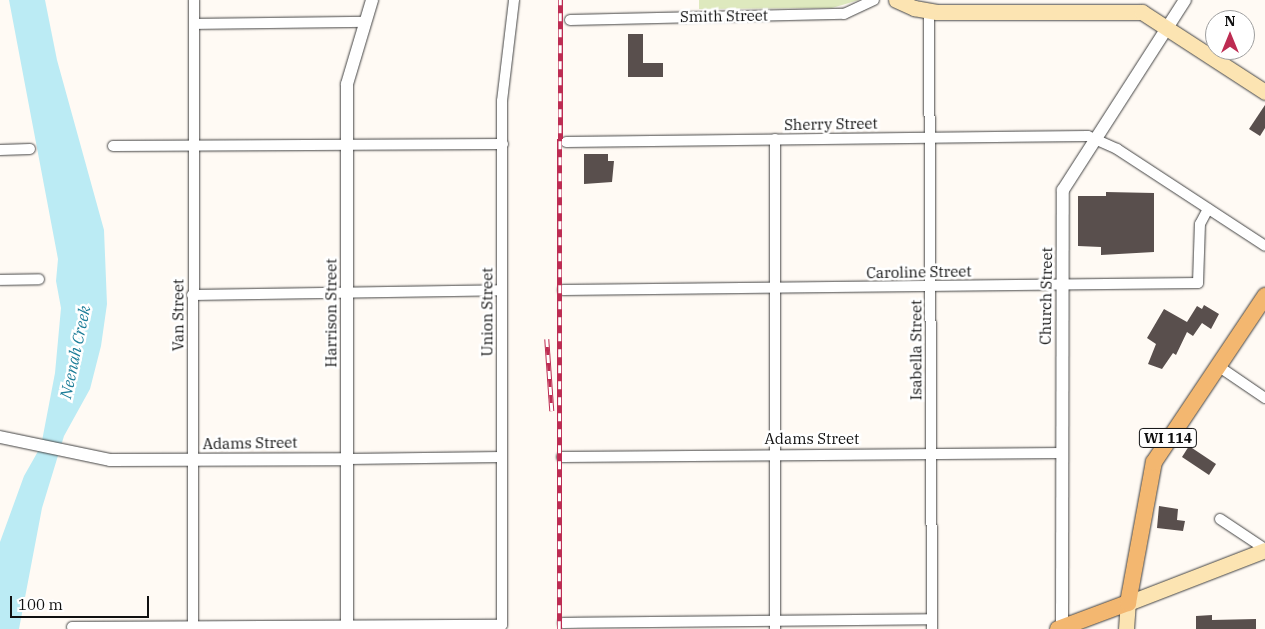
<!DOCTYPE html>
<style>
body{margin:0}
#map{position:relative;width:1265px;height:629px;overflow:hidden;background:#fffaf4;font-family:"IBM Plex Serif",serif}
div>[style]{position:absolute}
.green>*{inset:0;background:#dee9be}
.water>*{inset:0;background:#bbebf4}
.building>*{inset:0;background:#594f4d}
.roads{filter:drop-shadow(0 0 1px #434343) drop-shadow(0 0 1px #434343)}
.minor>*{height:10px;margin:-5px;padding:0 5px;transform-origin:5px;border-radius:5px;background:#fff}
.tertiary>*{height:12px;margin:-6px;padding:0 6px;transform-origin:6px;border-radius:6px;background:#fff}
.secondary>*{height:15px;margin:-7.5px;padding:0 7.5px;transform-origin:7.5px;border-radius:7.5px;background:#fce4b2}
.primary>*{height:16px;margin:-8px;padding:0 8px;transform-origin:8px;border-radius:8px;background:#f3b770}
.rail>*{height:4.5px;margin-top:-2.25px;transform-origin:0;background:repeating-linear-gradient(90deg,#fff 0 8px,#bd2c52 0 16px);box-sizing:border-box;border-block:1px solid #bd2c52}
span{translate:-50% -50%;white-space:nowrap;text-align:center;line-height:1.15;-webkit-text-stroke:5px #fff;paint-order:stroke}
.shield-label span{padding:1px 4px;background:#fff;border:1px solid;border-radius:4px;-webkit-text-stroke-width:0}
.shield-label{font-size:14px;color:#101010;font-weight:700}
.street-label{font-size:15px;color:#101010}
.water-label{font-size:16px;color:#1c7d98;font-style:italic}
.north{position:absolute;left:1205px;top:10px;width:50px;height:50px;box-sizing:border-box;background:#fff;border:1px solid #9f9f9f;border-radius:50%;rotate:0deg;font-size:14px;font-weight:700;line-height:20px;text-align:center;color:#101010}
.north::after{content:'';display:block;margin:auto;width:18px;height:22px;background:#bd2c52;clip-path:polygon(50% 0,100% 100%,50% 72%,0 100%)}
.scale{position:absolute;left:10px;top:596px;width:139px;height:22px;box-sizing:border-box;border:2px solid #101010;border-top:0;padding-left:6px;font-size:15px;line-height:18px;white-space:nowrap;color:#101010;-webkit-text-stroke:4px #fff;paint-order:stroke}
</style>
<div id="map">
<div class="green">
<i style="clip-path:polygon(699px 0,859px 0,832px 8px,699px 9px)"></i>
</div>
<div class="water">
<i style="clip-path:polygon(9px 0,45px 0,57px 60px,104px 230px,107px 304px,101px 346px,90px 389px,64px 436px,42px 508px,19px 629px,0 629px,0 542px,24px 476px,41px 446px,55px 373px,61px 308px,56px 281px,58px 259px)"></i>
</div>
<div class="building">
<i style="clip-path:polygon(628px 34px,643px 34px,643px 63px,663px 63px,663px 77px,628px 77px)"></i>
<i style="clip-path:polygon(1265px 105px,1265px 128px,1260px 136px,1249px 129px)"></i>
<i style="clip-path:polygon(584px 154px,608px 154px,608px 161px,614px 161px,612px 182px,584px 184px)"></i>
<i style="clip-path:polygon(1106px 192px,1154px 193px,1154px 252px,1101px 255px,1101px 247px,1078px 246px,1078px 196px,1106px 196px)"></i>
<i style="clip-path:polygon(1204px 305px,1219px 314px,1211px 329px,1202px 323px,1193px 336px,1187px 332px,1176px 355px,1173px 353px,1162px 369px,1148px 364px,1156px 344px,1147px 338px,1164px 309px,1187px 322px,1197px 306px,1202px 309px)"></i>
<i style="clip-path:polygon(1189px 446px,1216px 464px,1209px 475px,1182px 457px)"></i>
<i style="clip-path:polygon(1159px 506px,1178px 509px,1177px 520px,1185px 521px,1183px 531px,1157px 528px)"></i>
<i style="clip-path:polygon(1212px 615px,1212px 620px,1256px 619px,1256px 629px,1196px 629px,1196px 616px)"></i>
</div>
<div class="roads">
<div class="minor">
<i style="left:929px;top:12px;width:617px;rotate:89.72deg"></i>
<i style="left:570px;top:20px;width:274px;rotate:-1.3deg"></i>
<i style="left:844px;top:14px;width:33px;rotate:-25deg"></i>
<i style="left:194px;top:24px;width:171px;rotate:-0.7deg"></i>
<i style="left:566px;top:142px;width:522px;rotate:-0.66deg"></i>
<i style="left:1088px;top:136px;width:32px;rotate:24deg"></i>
<i style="left:1117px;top:149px;width:177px;rotate:33.2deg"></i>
<i style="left:113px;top:146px;width:390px;rotate:-0.3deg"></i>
<i style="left:0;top:150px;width:30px;rotate:-2deg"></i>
<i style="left:0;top:280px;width:39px;rotate:-1deg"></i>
<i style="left:563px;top:290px;width:635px;rotate:-0.63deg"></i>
<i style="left:1198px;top:283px;width:59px;rotate:-88.1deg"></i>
<i style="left:1200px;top:224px;width:17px;rotate:-62deg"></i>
<i style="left:192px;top:295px;width:310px;rotate:-0.9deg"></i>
<i style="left:1218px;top:366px;width:57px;rotate:34.2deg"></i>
<i style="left:562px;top:457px;width:500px;rotate:-0.46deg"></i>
<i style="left:347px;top:459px;width:155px;rotate:-0.7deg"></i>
<i style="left:1220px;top:519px;width:54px;rotate:33.7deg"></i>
<i style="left:563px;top:623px;width:369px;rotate:-0.6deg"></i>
<i style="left:72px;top:627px;width:430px;rotate:-0.3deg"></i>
<i style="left:502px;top:625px;width:524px;rotate:-90deg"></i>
<i style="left:502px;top:101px;width:102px;rotate:-83.2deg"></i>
<i style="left:193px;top:629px;width:629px;rotate:-89.91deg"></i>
<i style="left:775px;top:629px;width:490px;rotate:-90deg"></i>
</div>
<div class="tertiary">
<i style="left:0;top:437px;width:112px;rotate:11.8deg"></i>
<i style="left:110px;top:460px;width:237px;rotate:-0.2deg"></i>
<i style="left:1062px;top:628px;width:438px;rotate:-89.9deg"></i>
<i style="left:1063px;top:190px;width:226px;rotate:-57.3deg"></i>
<i style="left:347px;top:629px;width:545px;rotate:-90deg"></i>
<i style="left:347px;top:84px;width:88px;rotate:-73.4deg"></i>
</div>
<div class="secondary">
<i style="left:896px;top:0;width:20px;rotate:24deg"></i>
<i style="left:914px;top:8px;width:23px;rotate:10deg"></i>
<i style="left:937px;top:12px;width:205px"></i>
<i style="left:1142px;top:12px;width:147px;rotate:33deg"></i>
<i style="left:1126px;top:629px;width:26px;rotate:-86deg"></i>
<i style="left:1128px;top:603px;width:147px;rotate:-21.1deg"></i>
</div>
<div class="primary">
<i style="left:1058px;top:629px;width:75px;rotate:-20.4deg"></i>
<i style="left:1128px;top:603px;width:143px;rotate:-79.6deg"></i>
<i style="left:1154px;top:462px;width:200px;rotate:-56.2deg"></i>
</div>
</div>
<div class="rail">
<i style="left:547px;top:339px;width:72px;rotate:86deg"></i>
<i style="left:559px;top:629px;width:629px;rotate:-89.91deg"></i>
</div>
<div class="shield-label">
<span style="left:1168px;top:438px">WI 114</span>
</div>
<div class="street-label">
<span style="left:724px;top:16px;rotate:-1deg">Smith Street</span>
<span style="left:831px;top:124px;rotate:-1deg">Sherry Street</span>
<span style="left:919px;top:272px;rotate:-1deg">Caroline Street</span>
<span style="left:1046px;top:296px;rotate:-89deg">Church Street</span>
<span style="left:487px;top:312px;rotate:-90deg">Union Street</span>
<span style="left:331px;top:313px;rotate:-90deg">Harrison Street</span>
<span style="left:178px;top:315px;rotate:-90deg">Van Street</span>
<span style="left:916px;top:350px;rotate:-90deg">Isabella Street</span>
<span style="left:812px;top:439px">Adams Street</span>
<span style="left:250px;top:443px;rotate:-1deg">Adams Street</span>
</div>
<div class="water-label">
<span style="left:75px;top:352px;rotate:-78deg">Neenah Creek</span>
</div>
<div class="north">N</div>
<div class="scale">100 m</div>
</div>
